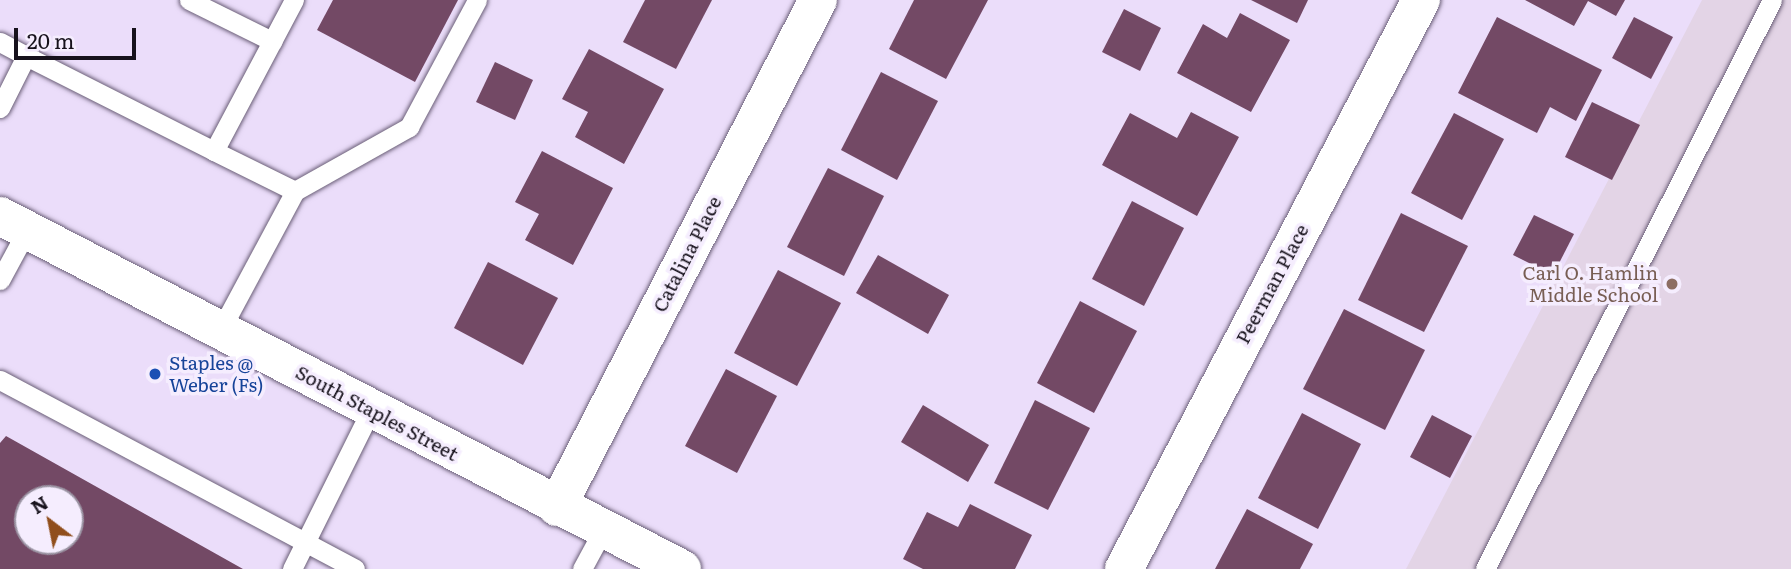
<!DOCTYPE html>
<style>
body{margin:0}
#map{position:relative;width:1791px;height:569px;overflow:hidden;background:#ebddfa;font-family:Literata,serif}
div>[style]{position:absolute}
.education>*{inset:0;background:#e3d4e6}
.building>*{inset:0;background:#734965}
.roads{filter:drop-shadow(0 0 2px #6a5e77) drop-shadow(0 0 2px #6a5e77)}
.service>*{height:19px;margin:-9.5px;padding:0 9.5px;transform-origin:9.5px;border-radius:9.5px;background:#fff}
.minor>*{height:38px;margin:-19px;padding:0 19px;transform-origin:19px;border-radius:19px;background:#fff}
.primary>*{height:38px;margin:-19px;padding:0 19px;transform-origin:19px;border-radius:19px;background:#fff}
.dots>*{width:19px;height:19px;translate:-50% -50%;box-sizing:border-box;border:4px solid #f5edfe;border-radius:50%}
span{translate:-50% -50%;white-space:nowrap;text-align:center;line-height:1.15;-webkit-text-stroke:7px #f5edfe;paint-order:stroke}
.street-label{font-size:19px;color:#17121c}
.education-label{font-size:19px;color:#785e54}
.right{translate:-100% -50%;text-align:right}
.transit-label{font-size:19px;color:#164399}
.left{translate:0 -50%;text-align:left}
.north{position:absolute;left:14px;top:485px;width:70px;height:70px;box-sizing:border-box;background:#f5edfe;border:2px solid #9c95a4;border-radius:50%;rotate:328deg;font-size:19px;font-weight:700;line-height:28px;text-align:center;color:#17121c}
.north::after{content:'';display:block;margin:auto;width:24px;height:32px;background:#904e1c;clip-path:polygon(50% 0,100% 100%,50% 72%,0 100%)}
.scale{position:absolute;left:14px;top:28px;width:122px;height:32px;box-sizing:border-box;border:4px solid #17121c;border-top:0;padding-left:9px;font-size:21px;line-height:24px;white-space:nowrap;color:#17121c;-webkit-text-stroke:5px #f5edfe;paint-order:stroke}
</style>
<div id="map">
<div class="education">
<i style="clip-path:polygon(1702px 0,1791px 0,1791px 569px,1406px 569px)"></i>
</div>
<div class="building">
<i style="clip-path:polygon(333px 0,458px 0,415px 82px,317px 30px)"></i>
<i style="clip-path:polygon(645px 0,712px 0,676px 69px,623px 42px)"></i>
<i style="clip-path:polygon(914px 0,988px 0,946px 79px,889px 49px)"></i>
<i style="clip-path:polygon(1251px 0,1308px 0,1297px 23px)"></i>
<i style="clip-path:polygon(1525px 0,1625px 0,1616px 16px,1588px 1px,1574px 26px)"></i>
<i style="clip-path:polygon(1124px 9px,1161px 28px,1140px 71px,1102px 52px)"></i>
<i style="clip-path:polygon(1240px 13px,1290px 40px,1251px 112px,1177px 73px,1203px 24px,1227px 38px)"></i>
<i style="clip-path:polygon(1497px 17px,1602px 70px,1576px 121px,1550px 107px,1537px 133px,1458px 93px)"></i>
<i style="clip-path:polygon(1634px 17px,1673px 37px,1651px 79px,1612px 58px)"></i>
<i style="clip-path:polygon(589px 49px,664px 89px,624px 164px,575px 137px,588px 112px,562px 99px)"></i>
<i style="clip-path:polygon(495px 62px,533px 80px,515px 120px,476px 102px)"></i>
<i style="clip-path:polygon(881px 72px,938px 101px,897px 180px,841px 150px)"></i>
<i style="clip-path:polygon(1592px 102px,1640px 125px,1612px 180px,1565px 157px)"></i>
<i style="clip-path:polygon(1191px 112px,1239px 137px,1197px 216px,1102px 165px,1130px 113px,1177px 138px)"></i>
<i style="clip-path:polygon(1454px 113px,1504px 139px,1462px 220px,1411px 193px)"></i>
<i style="clip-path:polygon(542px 151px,613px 188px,573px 265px,525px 240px,539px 214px,515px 202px)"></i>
<i style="clip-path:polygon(828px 168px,884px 196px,844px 276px,787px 247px)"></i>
<i style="clip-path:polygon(1132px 201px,1184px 228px,1144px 306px,1092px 279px)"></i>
<i style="clip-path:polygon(1401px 213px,1468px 246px,1424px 332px,1358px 300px)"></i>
<i style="clip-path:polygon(1534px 215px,1574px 234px,1553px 275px,1513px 255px)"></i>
<i style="clip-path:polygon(878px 255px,949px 295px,928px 334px,856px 293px)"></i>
<i style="clip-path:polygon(488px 262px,558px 298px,523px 365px,454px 328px)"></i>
<i style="clip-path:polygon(778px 270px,841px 303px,797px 386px,734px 353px)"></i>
<i style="clip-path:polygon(1080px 301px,1137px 331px,1094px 413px,1037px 383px)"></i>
<i style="clip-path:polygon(1344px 309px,1425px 350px,1385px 430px,1303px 389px)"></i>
<i style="clip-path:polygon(726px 369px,777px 396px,737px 473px,685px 446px)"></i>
<i style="clip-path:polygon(1035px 400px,1090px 428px,1048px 510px,994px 483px)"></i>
<i style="clip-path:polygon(923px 405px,989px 445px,968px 482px,901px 442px)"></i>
<i style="clip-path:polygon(1302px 413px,1361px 444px,1318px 529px,1258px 498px)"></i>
<i style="clip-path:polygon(1432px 415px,1472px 436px,1450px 478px,1410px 457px)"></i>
<i style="clip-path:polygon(evenodd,6px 436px,243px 569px,0 569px,0 443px,6px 436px,28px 499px,70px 499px,70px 541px,28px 541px,28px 499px)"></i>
<i style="clip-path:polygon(970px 504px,1032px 535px,1015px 569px,923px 569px,903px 559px,927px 512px,958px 527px)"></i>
<i style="clip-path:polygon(1247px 509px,1313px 544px,1300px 569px,1215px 569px)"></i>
</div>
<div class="roads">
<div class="service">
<i style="left:189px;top:0;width:93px;rotate:26.3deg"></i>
<i style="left:0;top:42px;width:30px;rotate:28deg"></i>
<i style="left:26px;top:56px;width:58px;rotate:116.6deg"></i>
<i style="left:26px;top:56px;width:211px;rotate:26.8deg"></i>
<i style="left:214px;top:151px;width:171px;rotate:-62.1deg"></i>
<i style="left:214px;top:151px;width:90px;rotate:26.3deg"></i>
<i style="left:295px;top:191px;width:159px;rotate:118.2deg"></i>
<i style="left:295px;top:191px;width:131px;rotate:-29.3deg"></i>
<i style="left:409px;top:127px;width:144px;rotate:-61.8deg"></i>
<i style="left:0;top:280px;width:57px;rotate:-61.6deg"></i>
<i style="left:0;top:380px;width:402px;rotate:28deg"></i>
<i style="left:292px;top:569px;width:178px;rotate:-63.6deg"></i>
<i style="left:582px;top:569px;width:44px;rotate:-61.7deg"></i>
<i style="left:1485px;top:569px;width:637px;rotate:-63.23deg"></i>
</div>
<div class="minor">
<i style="left:557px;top:507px;width:570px;rotate:-62.76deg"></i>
<i style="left:1124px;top:569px;width:642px;rotate:-62.44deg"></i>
</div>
<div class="primary">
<i style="left:0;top:216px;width:768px;rotate:27.37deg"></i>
</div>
</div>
<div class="dots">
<i style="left:1672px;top:284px;background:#8d6e63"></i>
<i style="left:155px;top:374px;background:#1a4fb4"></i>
</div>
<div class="street-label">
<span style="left:687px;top:254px;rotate:-63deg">Catalina Place</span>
<span style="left:1272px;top:284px;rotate:-62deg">Peerman Place</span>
<span style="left:377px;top:413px;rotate:28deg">South Staples Street</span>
</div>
<div class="education-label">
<span class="right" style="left:1658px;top:284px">Carl O. Hamlin<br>Middle School</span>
</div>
<div class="transit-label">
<span class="left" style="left:169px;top:374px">Staples @<br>Weber (Fs)</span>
</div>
<div class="north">N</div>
<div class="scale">20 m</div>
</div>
